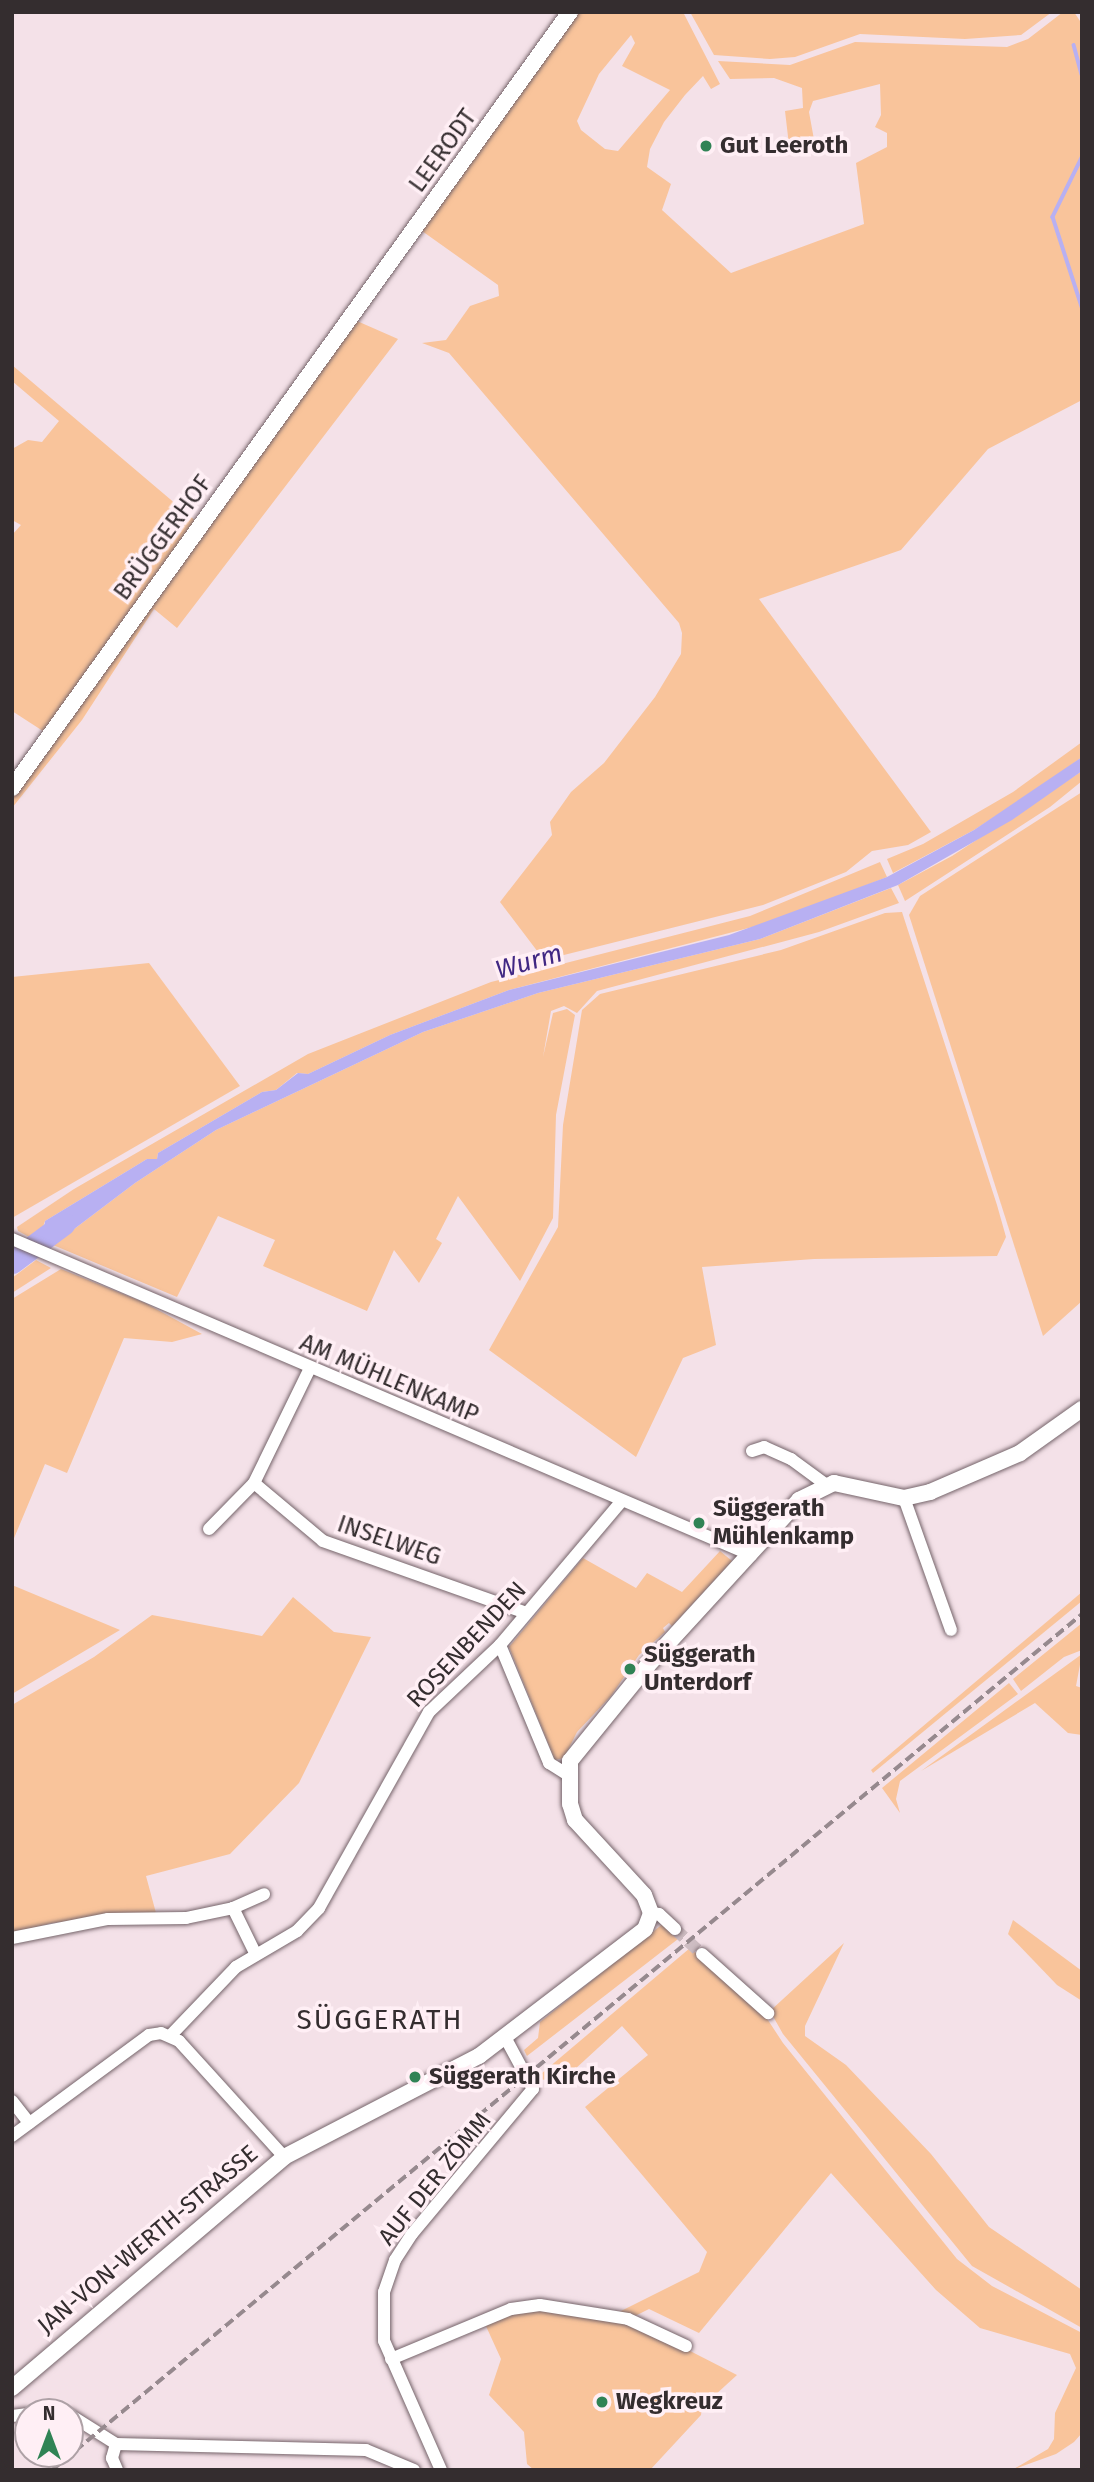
<!DOCTYPE html>
<meta charset="utf-8">
<style>
body{margin:0}
#map{position:relative;width:1094px;height:2482px;overflow:hidden;background:#f4e1e8;font-family:"Fira Sans",sans-serif}
div>[style]{position:absolute}
.green>*{inset:0;background:#f9c49b}
.water>*{inset:0;background:#b8b0f2}
.stream>*{height:3.5px;margin:-1.75px;padding:0 1.75px;transform-origin:1.75px;border-radius:1.75px;background:#b8b0f2}
.river>*{height:23px;margin:-11.5px;padding:0 11.5px;transform-origin:11.5px;border-radius:11.5px;background:#b8b0f2}
.minor-tunnel>*{height:12px;margin-top:-6px;transform-origin:0;background:repeating-linear-gradient(90deg,#cebdc3 0 12px,transparent 0 18px)}
.roads{filter:drop-shadow(0 0 2px #75646a) drop-shadow(0 0 2px #75646a)}
.minor>*{height:12px;margin:-6px;padding:0 6px;transform-origin:6px;border-radius:6px;background:#fff}
.secondary>*{height:16px;margin:-8px;padding:0 8px;transform-origin:8px;border-radius:8px;background:#fff}
.rail>*{height:3.5px;margin-top:-1.75px;transform-origin:0;background:repeating-linear-gradient(90deg,#96898e 0 10px,transparent 0 15px)}
.dots>*{width:19px;height:19px;translate:-50% -50%;box-sizing:border-box;border:4px solid #ffeff5;border-radius:50%}
span{translate:-50% -50%;white-space:nowrap;text-align:center;line-height:1.15;-webkit-text-stroke:7px #ffeff5;paint-order:stroke}
.poi-label{font-size:24px;color:#342d2f;font-weight:700}
.left{translate:0 -50%;text-align:left}
.street-label{font-size:24px;color:#342d2f}
.water-label{font-size:26px;color:#402783;font-style:italic}
.quarter-label{font-size:28px;color:#342d2f;letter-spacing:2px}
.frame{position:absolute;inset:0;border:14px solid #342d2f;pointer-events:none}
.north{position:absolute;left:14px;top:2398px;width:70px;height:70px;box-sizing:border-box;background:#ffeff5;border:2px solid #aea1a6;border-radius:50%;rotate:0deg;font-size:19px;font-weight:700;line-height:28px;text-align:center;color:#342d2f}
.north::after{content:'';display:block;margin:auto;width:24px;height:32px;background:#308355;clip-path:polygon(50% 0,100% 100%,50% 72%,0 100%)}
</style>
<div id="map">
<div class="green">
<i style="clip-path:polygon(evenodd,578px 12px,683px 12px,720px 84px,711px 89px,703px 76px,685px 95px,664px 122px,650px 149px,647px 167px,671px 184px,662px 210px,731px 273px,864px 224px,856px 163px,887px 147px,887px 133px,875px 127px,881px 115px,880px 84px,813px 101px,809px 112px,815px 145px,789px 145px,785px 111px,803px 108px,802px 88px,774px 78px,730px 79px,718px 61px,790px 65px,855px 42px,1007px 47px,1028px 39px,1063px 12px,1074px 12px,1082px 24px,1082px 400px,988px 449px,901px 550px,759px 599px,931px 832px,908px 845px,872px 851px,846px 872px,763px 905px,544px 960px,500px 902px,552px 835px,550px 822px,571px 792px,604px 763px,655px 697px,681px 654px,682px 633px,679px 623px,449px 353px,422px 343px,446px 340px,470px 306px,499px 296px,498px 285px,422px 231px,578px 12px,631px 35px,635px 43px,622px 66px,670px 90px,618px 151px,605px 149px,581px 130px,577px 121px,599px 74px,631px 35px)"></i>
<i style="clip-path:polygon(690px 12px,1052px 12px,1021px 35px,965px 39px,860px 34px,795px 57px,770px 59px,714px 55px)"></i>
<i style="clip-path:polygon(357px 321px,398px 339px,177px 628px,154px 609px,82px 720px,12px 808px,12px 797px)"></i>
<i style="clip-path:polygon(12px 365px,197px 522px,46px 733px,12px 711px,12px 535px,21px 525px,12px 520px,12px 449px,28px 440px,42px 442px,59px 421px,12px 381px)"></i>
<i style="clip-path:polygon(1082px 742px,1082px 757px,1047px 783px,974px 830px,893px 873px,887px 859px,923px 844px,1013px 792px)"></i>
<i style="clip-path:polygon(1082px 771px,1082px 781px,1050px 807px,905px 901px,898px 885px,952px 856px)"></i>
<i style="clip-path:polygon(1082px 792px,1082px 1301px,1043px 1336px,909px 915px,920px 896px)"></i>
<i style="clip-path:polygon(880px 862px,887px 877px,779px 920px,509px 990px,390px 1035px,308px 1074px,297px 1073px,276px 1090px,262px 1092px,158px 1153px,157px 1159px,147px 1159px,45px 1221px,40px 1236px,33px 1239px,18px 1231px,17px 1227px,74px 1189px,308px 1054px,491px 982px,750px 916px)"></i>
<i style="clip-path:polygon(891px 888px,899px 903px,819px 932px,597px 991px,577px 1013px,564px 1006px,551px 1011px,543px 1057px,553px 1013px,567px 1009px,575px 1015px,556px 1115px,553px 1218px,520px 1281px,458px 1196px,436px 1239px,442px 1243px,419px 1283px,394px 1250px,367px 1311px,263px 1266px,275px 1240px,218px 1216px,177px 1297px,53px 1245px,135px 1183px,216px 1130px,423px 1032px,538px 993px,760px 939px)"></i>
<i style="clip-path:polygon(902px 912px,997px 1205px,1006px 1237px,997px 1256px,814px 1259px,702px 1267px,716px 1345px,683px 1358px,636px 1457px,489px 1350px,558px 1227px,563px 1125px,582px 1010px,600px 994px,781px 950px,885px 913px)"></i>
<i style="clip-path:polygon(149px 963px,240px 1086px,12px 1218px,12px 977px)"></i>
<i style="clip-path:polygon(36px 1260px,51px 1268px,12px 1293px,12px 1278px)"></i>
<i style="clip-path:polygon(61px 1269px,145px 1303px,202px 1334px,172px 1342px,124px 1338px,67px 1473px,45px 1464px,12px 1543px,12px 1299px)"></i>
<i style="clip-path:polygon(720px 1551px,732px 1561px,672px 1626px,669px 1623px,663px 1628px,665px 1632px,639px 1655px,611px 1696px,577px 1732px,564px 1758px,555px 1760px,509px 1647px,583px 1558px,636px 1588px,647px 1573px,682px 1592px)"></i>
<i style="clip-path:polygon(12px 1585px,120px 1630px,12px 1694px)"></i>
<i style="clip-path:polygon(1082px 1592px,1082px 1601px,873px 1773px,871px 1770px)"></i>
<i style="clip-path:polygon(293px 1597px,334px 1632px,371px 1637px,299px 1783px,230px 1854px,146px 1876px,156px 1913px,51px 1923px,12px 1934px,12px 1705px,94px 1657px,152px 1615px,262px 1636px)"></i>
<i style="clip-path:polygon(1082px 1623px,1082px 1650px,1064px 1657px,1021px 1691px,1013px 1679px)"></i>
<i style="clip-path:polygon(1082px 1654px,1076px 1686px,1082px 1688px,1082px 1735px,1068px 1733px,1035px 1703px,921px 1771px)"></i>
<i style="clip-path:polygon(1009px 1683px,1018px 1694px,900px 1781px,896px 1799px,900px 1813px,882px 1788px)"></i>
<i style="clip-path:polygon(1013px 1920px,1082px 1971px,1082px 2001px,1057px 1985px,1008px 1934px)"></i>
<i style="clip-path:polygon(664px 1923px,678px 1939px,527px 2056px,524px 2050px,538px 2038px,540px 2022px)"></i>
<i style="clip-path:polygon(844px 1943px,805px 2026px,805px 2036px,846px 2065px,931px 2154px,989px 2227px,1082px 2290px,1082px 2328px,972px 2266px,783px 2034px,770px 2011px)"></i>
<i style="clip-path:polygon(690px 1948px,764px 2014px,783px 2043px,957px 2259px,992px 2286px,1082px 2333px,1082px 2433px,1074px 2442px,1056px 2454px,1012px 2470px,1048px 2449px,1054px 2439px,1055px 2413px,1076px 2368px,1070px 2354px,980px 2328px,936px 2290px,831px 2173px,699px 2333px,649px 2309px,631px 2318px,617px 2313px,699px 2272px,707px 2252px,585px 2107px,648px 2055px,622px 2026px,562px 2081px,535px 2079px)"></i>
<i style="clip-path:polygon(578px 2310px,655px 2333px,737px 2375px,702px 2407px,701px 2415px,650px 2470px,534px 2470px,527px 2464px,524px 2432px,489px 2395px,501px 2359px,485px 2324px,518px 2311px)"></i>
</div>
<div class="water">
<i style="clip-path:polygon(1082px 757px,1082px 771px,1012px 820px,898px 885px,760px 939px,538px 993px,423px 1032px,216px 1130px,135px 1183px,53px 1245px,33px 1239px,44px 1230px,45px 1221px,147px 1159px,157px 1159px,158px 1153px,262px 1092px,276px 1090px,298px 1073px,308px 1074px,390px 1035px,509px 990px,729px 935px,887px 877px,974px 830px)"></i>
</div>
<div class="stream">
<i style="left:1074px;top:45px;width:30px;rotate:75deg"></i>
<i style="left:1082px;top:158px;width:66px;rotate:116.2deg"></i>
<i style="left:1053px;top:217px;width:95px;rotate:72.1deg"></i>
</div>
<div class="river">
<i style="left:12px;top:1262px;width:64px;rotate:-36.7deg"></i>
</div>
<div class="minor-tunnel">
<i style="left:675px;top:1929px;width:37px;rotate:43deg"></i>
</div>
<div class="roads">
<div class="minor">
<i style="left:12px;top:1239px;width:804px;rotate:23.15deg"></i>
<i style="left:752px;top:1451px;width:13px;rotate:-18deg"></i>
<i style="left:764px;top:1447px;width:30px;rotate:24deg"></i>
<i style="left:791px;top:1459px;width:42px;rotate:36.3deg"></i>
<i style="left:254px;top:1483px;width:90px;rotate:40deg"></i>
<i style="left:323px;top:1541px;width:215px;rotate:19.5deg"></i>
<i style="left:904px;top:1498px;width:140px;rotate:70.4deg"></i>
<i style="left:209px;top:1529px;width:64px;rotate:-45.6deg"></i>
<i style="left:254px;top:1483px;width:128px;rotate:-64deg"></i>
<i style="left:500px;top:1645px;width:128px;rotate:67.4deg"></i>
<i style="left:549px;top:1763px;width:22px;rotate:32deg"></i>
<i style="left:233px;top:1908px;width:52px;rotate:63.9deg"></i>
<i style="left:651px;top:1913px;width:8px;rotate:7deg"></i>
<i style="left:659px;top:1914px;width:22px;rotate:43deg"></i>
<i style="left:12px;top:1938px;width:98px;rotate:-11.2deg"></i>
<i style="left:108px;top:1919px;width:78px;rotate:-0.7deg"></i>
<i style="left:186px;top:1918px;width:48px;rotate:-12deg"></i>
<i style="left:233px;top:1908px;width:34px;rotate:-24deg"></i>
<i style="left:702px;top:1954px;width:89px;rotate:41.8deg"></i>
<i style="left:171px;top:2035px;width:94px;rotate:-46.3deg"></i>
<i style="left:236px;top:1967px;width:71px;rotate:-30.5deg"></i>
<i style="left:297px;top:1931px;width:32px;rotate:-46deg"></i>
<i style="left:319px;top:1908px;width:225px;rotate:-60.7deg"></i>
<i style="left:429px;top:1712px;width:98px;rotate:-43.3deg"></i>
<i style="left:500px;top:1645px;width:187px;rotate:-49.8deg"></i>
<i style="left:12px;top:2101px;width:28px;rotate:52deg"></i>
<i style="left:12px;top:2136px;width:170px;rotate:-36.4deg"></i>
<i style="left:149px;top:2035px;width:12px;rotate:-9deg"></i>
<i style="left:161px;top:2033px;width:20px;rotate:24deg"></i>
<i style="left:179px;top:2041px;width:156px;rotate:47.8deg"></i>
<i style="left:391px;top:2359px;width:130px;rotate:-22.6deg"></i>
<i style="left:511px;top:2309px;width:29px;rotate:-8deg"></i>
<i style="left:540px;top:2305px;width:89px;rotate:9deg"></i>
<i style="left:628px;top:2319px;width:64px;rotate:25deg"></i>
<i style="left:70px;top:2415px;width:54px;rotate:32.2deg"></i>
<i style="left:12px;top:2416px;width:16px;rotate:-7deg"></i>
<i style="left:116px;top:2444px;width:250px;rotate:1.4deg"></i>
<i style="left:366px;top:2450px;width:52px;rotate:22.6deg"></i>
<i style="left:116px;top:2444px;width:15px;rotate:106deg"></i>
<i style="left:112px;top:2458px;width:13px;rotate:67deg"></i>
<i style="left:441px;top:2470px;width:141px;rotate:-113.8deg"></i>
<i style="left:384px;top:2341px;width:49px;rotate:-90deg"></i>
<i style="left:384px;top:2292px;width:34px;rotate:-71deg"></i>
<i style="left:395px;top:2260px;width:31px;rotate:-57deg"></i>
<i style="left:412px;top:2234px;width:189px;rotate:-50.2deg"></i>
<i style="left:533px;top:2089px;width:59px;rotate:-118.3deg"></i>
</div>
<div class="secondary">
<i style="left:12px;top:788px;width:956px;rotate:-54.28deg"></i>
<i style="left:12px;top:2388px;width:357px;rotate:-40.3deg"></i>
<i style="left:284px;top:2157px;width:220px;rotate:-27.4deg"></i>
<i style="left:479px;top:2056px;width:209px;rotate:-37.4deg"></i>
<i style="left:645px;top:1929px;width:17px;rotate:-69deg"></i>
<i style="left:651px;top:1913px;width:19px;rotate:-111deg"></i>
<i style="left:644px;top:1895px;width:102px;rotate:-132.6deg"></i>
<i style="left:575px;top:1820px;width:17px;rotate:-107deg"></i>
<i style="left:570px;top:1804px;width:43px;rotate:-90deg"></i>
<i style="left:570px;top:1761px;width:124px;rotate:-50.9deg"></i>
<i style="left:648px;top:1665px;width:224px;rotate:-47.5deg"></i>
<i style="left:799px;top:1500px;width:39px;rotate:-26deg"></i>
<i style="left:834px;top:1483px;width:72px;rotate:12.1deg"></i>
<i style="left:904px;top:1498px;width:27px;rotate:-13deg"></i>
<i style="left:930px;top:1492px;width:98px;rotate:-23.4deg"></i>
<i style="left:1020px;top:1453px;width:76px;rotate:-35.4deg"></i>
</div>
</div>
<div class="rail">
<i style="left:52px;top:2470px;width:1339px;rotate:-39.73deg"></i>
</div>
<div class="dots">
<i style="left:706px;top:146px;background:#308355"></i>
<i style="left:699px;top:1523px;background:#308355"></i>
<i style="left:630px;top:1669px;background:#308355"></i>
<i style="left:415px;top:2077px;background:#308355"></i>
<i style="left:602px;top:2402px;background:#308355"></i>
</div>
<div class="poi-label">
<span class="left" style="left:720px;top:146px">Gut Leeroth</span>
<span class="left" style="left:713px;top:1523px">Süggerath<br>Mühlenkamp</span>
<span class="left" style="left:644px;top:1669px">Süggerath<br>Unterdorf</span>
<span class="left" style="left:429px;top:2077px">Süggerath Kirche</span>
<span class="left" style="left:616px;top:2402px">Wegkreuz</span>
</div>
<div class="street-label">
<span style="left:443px;top:151px;rotate:-54deg">LEERODT</span>
<span style="left:163px;top:538px;rotate:-54deg">BRÜGGERHOF</span>
<span style="left:389px;top:1379px;rotate:23deg">AM MÜHLENKAMP</span>
<span style="left:389px;top:1541px;rotate:19deg">INSELWEG</span>
<span style="left:467px;top:1645px;rotate:-47deg">ROSENBENDEN</span>
<span style="left:435px;top:2179px;rotate:-51deg">AUF DER ZÖMM</span>
<span style="left:148px;top:2240px;rotate:-40deg">JAN-VON-WERTH-STRASSE</span>
</div>
<div class="water-label">
<span style="left:529px;top:962px;rotate:-16deg">Wurm</span>
</div>
<div class="quarter-label">
<span style="left:380px;top:2020px">SÜGGERATH</span>
</div>
<div class="frame"></div>
<div class="north">N</div>
</div>
